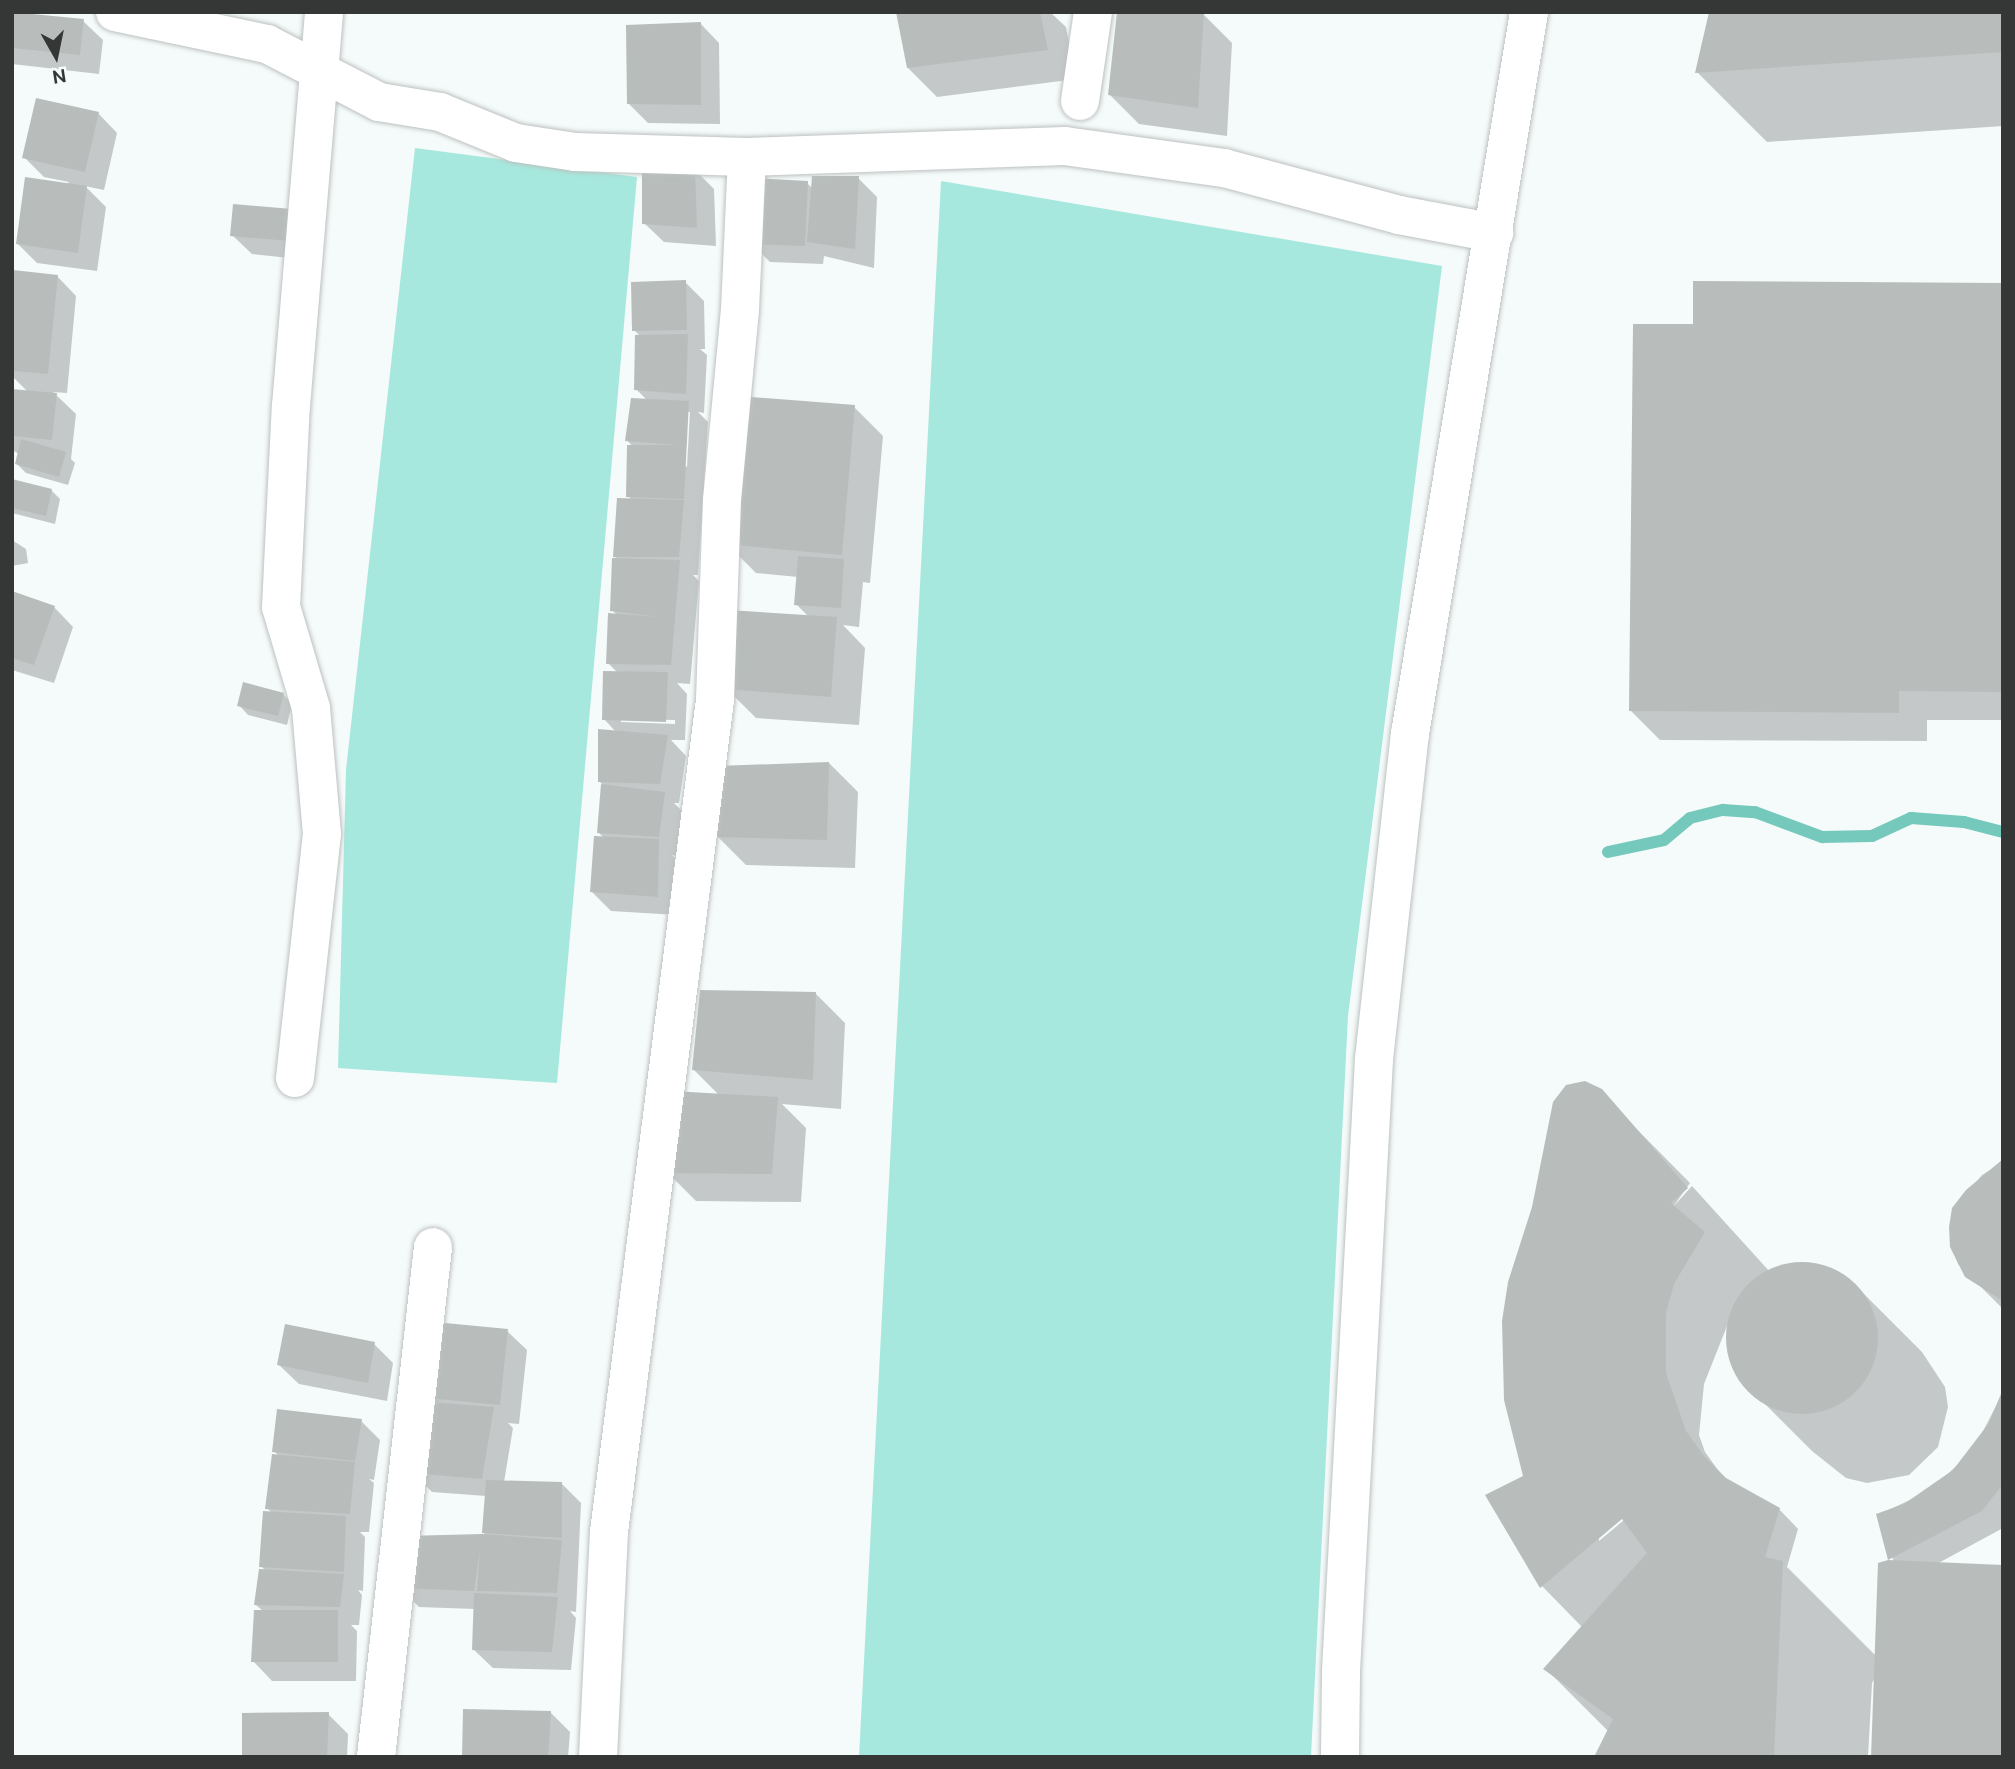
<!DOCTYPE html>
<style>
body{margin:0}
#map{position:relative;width:2015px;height:1769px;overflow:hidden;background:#f5fbfa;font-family:Ubuntu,sans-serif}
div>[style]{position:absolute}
.green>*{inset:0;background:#a6e8dd}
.shadow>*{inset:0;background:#0003}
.stream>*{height:12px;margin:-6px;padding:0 6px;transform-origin:6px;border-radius:6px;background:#75c9bc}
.building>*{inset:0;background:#b8bdbc}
.round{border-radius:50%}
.roads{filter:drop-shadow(0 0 2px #bcc1c0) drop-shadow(0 0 2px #bcc1c0)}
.minor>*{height:38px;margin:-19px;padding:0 19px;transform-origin:19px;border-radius:19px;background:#fff}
span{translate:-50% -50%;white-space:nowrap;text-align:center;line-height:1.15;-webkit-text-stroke:7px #f5fbfa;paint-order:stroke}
.frame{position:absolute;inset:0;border:14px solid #353737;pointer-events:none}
.north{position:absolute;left:21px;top:21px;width:70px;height:70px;-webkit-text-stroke:5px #f5fbfa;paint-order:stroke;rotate:171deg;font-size:19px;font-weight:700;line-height:28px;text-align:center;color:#353737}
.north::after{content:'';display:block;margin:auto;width:24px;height:32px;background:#353737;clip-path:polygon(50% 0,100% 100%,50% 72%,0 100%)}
</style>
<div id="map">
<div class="green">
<i style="clip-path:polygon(415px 148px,637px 177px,557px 1083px,338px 1068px,346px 770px)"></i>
<i style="clip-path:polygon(941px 181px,1442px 266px,1348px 1016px,1311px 1757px,859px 1757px)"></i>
</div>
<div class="shadow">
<i style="clip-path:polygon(910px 12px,1050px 12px,1066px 27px,1076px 79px,937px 97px,908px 68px)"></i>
<i style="clip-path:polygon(2003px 12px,2003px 126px,1767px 142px,1697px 72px)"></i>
<i style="clip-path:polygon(12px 14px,83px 21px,103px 40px,99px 74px,12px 64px)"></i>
<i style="clip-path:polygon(1203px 14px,1232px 43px,1227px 136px,1139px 124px,1110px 95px)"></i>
<i style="clip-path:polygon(700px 23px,719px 43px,720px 124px,648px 123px,629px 104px)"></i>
<i style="clip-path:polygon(98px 113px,117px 133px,104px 190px,85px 186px,106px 207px,97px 271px,37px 263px,18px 244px,69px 182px,44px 177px,24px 157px)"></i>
<i style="clip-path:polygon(695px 170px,714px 189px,716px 246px,664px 242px,644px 223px)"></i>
<i style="clip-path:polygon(858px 178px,877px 197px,874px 268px,824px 256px,823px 264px,770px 262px,751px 243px,807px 183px,812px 188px)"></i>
<i style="clip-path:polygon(292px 210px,308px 260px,252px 254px,232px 235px)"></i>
<i style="clip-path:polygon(15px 272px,57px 276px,76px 296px,67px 393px,53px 392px,76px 414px,71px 459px,75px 463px,68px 485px,26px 473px,17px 464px,19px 454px,12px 450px,12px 391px,28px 392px,12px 376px)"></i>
<i style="clip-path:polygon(evenodd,685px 282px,704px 301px,705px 349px,700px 349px,707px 355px,704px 413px,698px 412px,708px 422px,698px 575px,693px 575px,699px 581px,690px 684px,677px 683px,687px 694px,685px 740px,671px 740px,686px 756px,679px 803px,674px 803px,684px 813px,678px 856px,672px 855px,677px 860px,677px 915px,611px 911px,592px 892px,605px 839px,599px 833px,603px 785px,599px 781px,616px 732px,604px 719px,618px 673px,608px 663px,617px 615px,612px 610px,619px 500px,632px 500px,628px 496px,633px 447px,627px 440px,648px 401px,636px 389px,640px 336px,634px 330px,685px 282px,687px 412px,690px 412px,687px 467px,683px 464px,687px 412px,685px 282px,621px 719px,675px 720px,675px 724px,621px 722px,621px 719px)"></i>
<i style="clip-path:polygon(2003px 285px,2003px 720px,1927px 720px,1927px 741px,1660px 740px,1631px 711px,1694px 326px)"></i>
<i style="clip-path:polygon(854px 407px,883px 436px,870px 583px,863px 582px,859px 627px,843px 625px,865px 648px,859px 725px,756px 718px,727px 689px,809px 617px,796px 604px,798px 577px,756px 573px,727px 544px)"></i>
<i style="clip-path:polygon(12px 481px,51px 490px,60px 499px,55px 524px,12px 513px)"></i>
<i style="clip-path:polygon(12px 540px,26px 549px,28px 563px,12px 566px)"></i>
<i style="clip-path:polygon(12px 593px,54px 607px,73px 627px,54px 683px,12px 670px)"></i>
<i style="clip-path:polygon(283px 694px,292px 704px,287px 725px,248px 715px,239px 705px)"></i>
<i style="clip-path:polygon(829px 763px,858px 792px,855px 868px,746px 865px,717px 836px)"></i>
<i style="clip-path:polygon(816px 994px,845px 1023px,841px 1109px,782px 1104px,806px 1128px,801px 1202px,696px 1201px,667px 1172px,719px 1095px,694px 1070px)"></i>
<i style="clip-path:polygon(evenodd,1594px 1086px,1690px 1183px,1673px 1207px,1692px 1186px,1770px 1272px,1813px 1265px,1851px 1281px,1922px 1352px,1945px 1387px,1948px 1407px,1938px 1447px,1909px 1475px,1867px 1483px,1846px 1478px,1812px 1451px,1741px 1380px,1731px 1360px,1731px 1316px,1704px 1384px,1699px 1435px,1705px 1452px,1723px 1477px,1779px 1509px,1798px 1529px,1787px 1567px,1876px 1656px,1895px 1565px,1878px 1515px,1931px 1490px,1974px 1449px,2003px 1392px,2003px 1528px,1933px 1566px,1872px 1683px,1868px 1757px,1596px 1757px,1609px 1732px,1546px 1669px,1583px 1628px,1542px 1586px,1525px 1477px,1594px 1086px,1628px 1512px,1630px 1515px,1599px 1541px,1599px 1536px,1628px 1512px)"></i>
<i style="clip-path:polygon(2003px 1162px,2003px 1309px,1958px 1264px,1952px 1246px,1954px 1209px,1982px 1175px)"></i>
<i style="clip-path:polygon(507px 1331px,527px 1350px,519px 1424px,508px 1423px,513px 1428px,504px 1482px,562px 1484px,581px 1503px,576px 1612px,570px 1611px,576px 1618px,571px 1670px,493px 1668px,473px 1649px,475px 1609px,419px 1607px,400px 1588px,484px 1538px,486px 1496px,432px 1492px,413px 1473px,417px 1403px)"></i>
<i style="clip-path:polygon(374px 1344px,393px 1363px,387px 1401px,299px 1384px,279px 1365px)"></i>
<i style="clip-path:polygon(361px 1421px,380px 1440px,374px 1480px,369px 1479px,374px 1483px,369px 1532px,360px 1532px,365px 1537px,363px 1591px,358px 1590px,362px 1595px,359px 1625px,351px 1625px,357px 1631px,356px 1681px,272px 1681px,253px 1661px,263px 1611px,256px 1605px,266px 1571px,261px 1566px,272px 1513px,267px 1508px,280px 1457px,274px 1451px)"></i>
<i style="clip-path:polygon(550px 1712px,570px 1732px,568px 1757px,464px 1757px)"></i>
<i style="clip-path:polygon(328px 1714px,348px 1734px,347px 1757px,244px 1757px)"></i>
</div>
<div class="stream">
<i style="left:1608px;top:852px;width:57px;rotate:-12.1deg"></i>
<i style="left:1664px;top:840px;width:34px;rotate:-40deg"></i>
<i style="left:1690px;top:818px;width:34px;rotate:-14deg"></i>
<i style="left:1723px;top:810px;width:32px;rotate:4deg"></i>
<i style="left:1755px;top:812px;width:72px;rotate:20.5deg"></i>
<i style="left:1822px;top:837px;width:50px;rotate:-1.1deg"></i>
<i style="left:1872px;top:836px;width:43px;rotate:-24.8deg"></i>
<i style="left:1911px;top:818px;width:53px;rotate:4.3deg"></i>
<i style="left:1964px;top:822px;width:40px;rotate:14.4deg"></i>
</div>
<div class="building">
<i style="clip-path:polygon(12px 12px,84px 19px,80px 55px,12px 48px)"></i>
<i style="clip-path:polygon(896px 12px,1040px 12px,1048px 50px,907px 68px)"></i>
<i style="clip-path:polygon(1117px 12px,1204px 12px,1198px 108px,1108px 95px)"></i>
<i style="clip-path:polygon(1709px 12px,2003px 12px,2003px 52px,1695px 73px)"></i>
<i style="clip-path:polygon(701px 22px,701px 105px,627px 104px,626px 25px)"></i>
<i style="clip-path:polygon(36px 98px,99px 112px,85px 172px,22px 158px)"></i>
<i style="clip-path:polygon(642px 168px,695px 168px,697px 228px,642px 224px)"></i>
<i style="clip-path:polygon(812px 176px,859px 176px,855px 249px,807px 242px)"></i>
<i style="clip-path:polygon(25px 177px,87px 186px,78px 253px,16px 244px)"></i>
<i style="clip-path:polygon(751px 178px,808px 181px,805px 246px,749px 244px)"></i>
<i style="clip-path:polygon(233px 204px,292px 209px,290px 241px,230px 236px)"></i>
<i style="clip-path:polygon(13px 270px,58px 275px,48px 374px,12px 371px)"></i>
<i style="clip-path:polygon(686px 280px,687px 330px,632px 331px,631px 282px)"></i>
<i style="clip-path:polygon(1693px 281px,2003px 283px,2003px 692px,1899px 691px,1899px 713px,1629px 711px,1633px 324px,1693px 324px)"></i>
<i style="clip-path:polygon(688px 334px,686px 394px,634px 390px,635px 335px)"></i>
<i style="clip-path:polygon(12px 389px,57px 393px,52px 440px,12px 436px)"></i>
<i style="clip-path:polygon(738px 396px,855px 405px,842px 555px,725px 544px)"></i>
<i style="clip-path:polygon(631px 398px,689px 401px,684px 499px,626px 497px,627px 445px,677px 445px,625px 441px)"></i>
<i style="clip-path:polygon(21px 439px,66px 452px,59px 477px,15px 464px)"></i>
<i style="clip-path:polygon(12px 479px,52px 489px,46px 516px,12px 508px)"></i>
<i style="clip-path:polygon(617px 498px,684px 500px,679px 557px,613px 557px)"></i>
<i style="clip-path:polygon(798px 556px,844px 559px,841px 608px,794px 605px)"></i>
<i style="clip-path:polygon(612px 558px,680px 560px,671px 665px,606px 664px,608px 613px,660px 617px,610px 611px)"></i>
<i style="clip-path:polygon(12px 591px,55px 606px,34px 665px,12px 658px)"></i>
<i style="clip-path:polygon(727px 610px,837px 617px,831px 697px,726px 689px)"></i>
<i style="clip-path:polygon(603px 671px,668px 672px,666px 722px,602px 720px)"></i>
<i style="clip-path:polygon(243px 682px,284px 693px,278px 716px,237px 706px)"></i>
<i style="clip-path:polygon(598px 729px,668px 735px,660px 784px,598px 782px)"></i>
<i style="clip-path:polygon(829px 762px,827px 840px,715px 837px,717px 766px)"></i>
<i style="clip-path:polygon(601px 784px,665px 792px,659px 837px,597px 833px)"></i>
<i style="clip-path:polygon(594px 836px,659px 839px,658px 897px,590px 892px)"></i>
<i style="clip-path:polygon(700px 990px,816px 992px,813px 1080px,692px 1070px)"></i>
<i style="clip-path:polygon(1585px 1081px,1602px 1089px,1688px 1188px,1671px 1203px,1705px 1232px,1674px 1284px,1666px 1313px,1666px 1373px,1686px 1431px,1704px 1456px,1726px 1478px,1780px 1508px,1765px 1557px,1783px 1561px,1774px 1757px,1594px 1757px,1613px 1719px,1543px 1669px,1647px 1553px,1622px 1519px,1540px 1588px,1485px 1495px,1523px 1476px,1504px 1400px,1502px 1321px,1508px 1282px,1532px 1207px,1553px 1102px,1566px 1085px)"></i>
<i style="clip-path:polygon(672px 1091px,778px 1097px,772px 1174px,665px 1173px)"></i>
<i style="clip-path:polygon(2003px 1159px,2003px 1301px,1965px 1277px,1950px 1247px,1949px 1227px,1952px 1208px,1966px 1190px)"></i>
<i class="round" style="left:1726px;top:1262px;width:152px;height:152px"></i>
<i style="clip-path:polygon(424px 1321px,508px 1329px,500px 1405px,417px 1397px)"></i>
<i style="clip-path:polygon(285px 1324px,375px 1342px,368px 1383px,277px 1365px)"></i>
<i style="clip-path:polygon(2003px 1389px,2003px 1484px,1982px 1511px,1888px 1560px,1876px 1514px,1904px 1504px,1953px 1470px,1989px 1423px)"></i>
<i style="clip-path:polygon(416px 1401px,494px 1407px,482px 1479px,411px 1473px)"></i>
<i style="clip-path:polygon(277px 1409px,362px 1419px,355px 1461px,272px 1452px)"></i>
<i style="clip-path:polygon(272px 1454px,355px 1462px,350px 1514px,265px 1509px)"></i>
<i style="clip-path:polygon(486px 1480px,562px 1482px,562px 1538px,482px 1533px)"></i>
<i style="clip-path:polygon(263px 1511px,346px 1516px,344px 1572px,259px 1567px)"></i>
<i style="clip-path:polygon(482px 1534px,562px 1540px,557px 1593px,477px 1591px,480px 1550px,474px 1591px,398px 1588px,405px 1536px)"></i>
<i style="clip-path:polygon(1888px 1560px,2003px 1565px,2003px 1757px,1871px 1757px,1878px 1563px)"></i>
<i style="clip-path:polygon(259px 1569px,344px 1574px,340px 1607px,254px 1605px)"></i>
<i style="clip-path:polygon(474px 1593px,558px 1597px,552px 1652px,472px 1650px)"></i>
<i style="clip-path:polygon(254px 1610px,338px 1610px,338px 1662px,251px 1662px)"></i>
<i style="clip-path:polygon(463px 1709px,551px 1711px,548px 1757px,462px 1757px)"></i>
<i style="clip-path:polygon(329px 1712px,327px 1757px,242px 1757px,242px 1713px)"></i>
</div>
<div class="roads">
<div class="minor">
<i style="left:115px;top:12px;width:155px;rotate:11.9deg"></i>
<i style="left:267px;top:44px;width:126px;rotate:27.4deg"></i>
<i style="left:379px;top:102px;width:62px;rotate:9.3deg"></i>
<i style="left:440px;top:112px;width:82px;rotate:22.2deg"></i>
<i style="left:516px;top:143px;width:60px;rotate:8.7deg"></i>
<i style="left:575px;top:152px;width:172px;rotate:1.7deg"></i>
<i style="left:747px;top:157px;width:318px;rotate:-2deg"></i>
<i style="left:1065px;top:146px;width:161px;rotate:7.9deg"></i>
<i style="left:1224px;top:168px;width:181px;rotate:15deg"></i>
<i style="left:1399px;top:215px;width:97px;rotate:10.7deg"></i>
<i style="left:1080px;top:101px;width:90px;rotate:-81.7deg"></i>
<i style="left:295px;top:1078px;width:245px;rotate:-83.7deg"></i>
<i style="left:322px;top:834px;width:126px;rotate:-95deg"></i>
<i style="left:311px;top:708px;width:105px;rotate:-106.5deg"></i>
<i style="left:281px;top:607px;width:201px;rotate:-87.2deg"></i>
<i style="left:291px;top:406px;width:395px;rotate:-85.2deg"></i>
<i style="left:376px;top:1757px;width:513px;rotate:-83.62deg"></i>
<i style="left:598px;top:1757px;width:225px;rotate:-87.2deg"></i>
<i style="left:609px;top:1532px;width:839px;rotate:-82.74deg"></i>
<i style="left:715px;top:700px;width:200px;rotate:-88deg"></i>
<i style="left:722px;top:500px;width:191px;rotate:-84.6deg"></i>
<i style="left:740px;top:310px;width:153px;rotate:-87.4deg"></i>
<i style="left:1340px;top:1757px;width:86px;rotate:-89.3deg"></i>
<i style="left:1341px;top:1671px;width:613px;rotate:-86.91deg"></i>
<i style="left:1374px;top:1059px;width:327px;rotate:-83.7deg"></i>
<i style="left:1410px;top:734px;width:732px;rotate:-80.64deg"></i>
</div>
</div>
<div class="frame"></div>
<div class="north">N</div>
</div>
